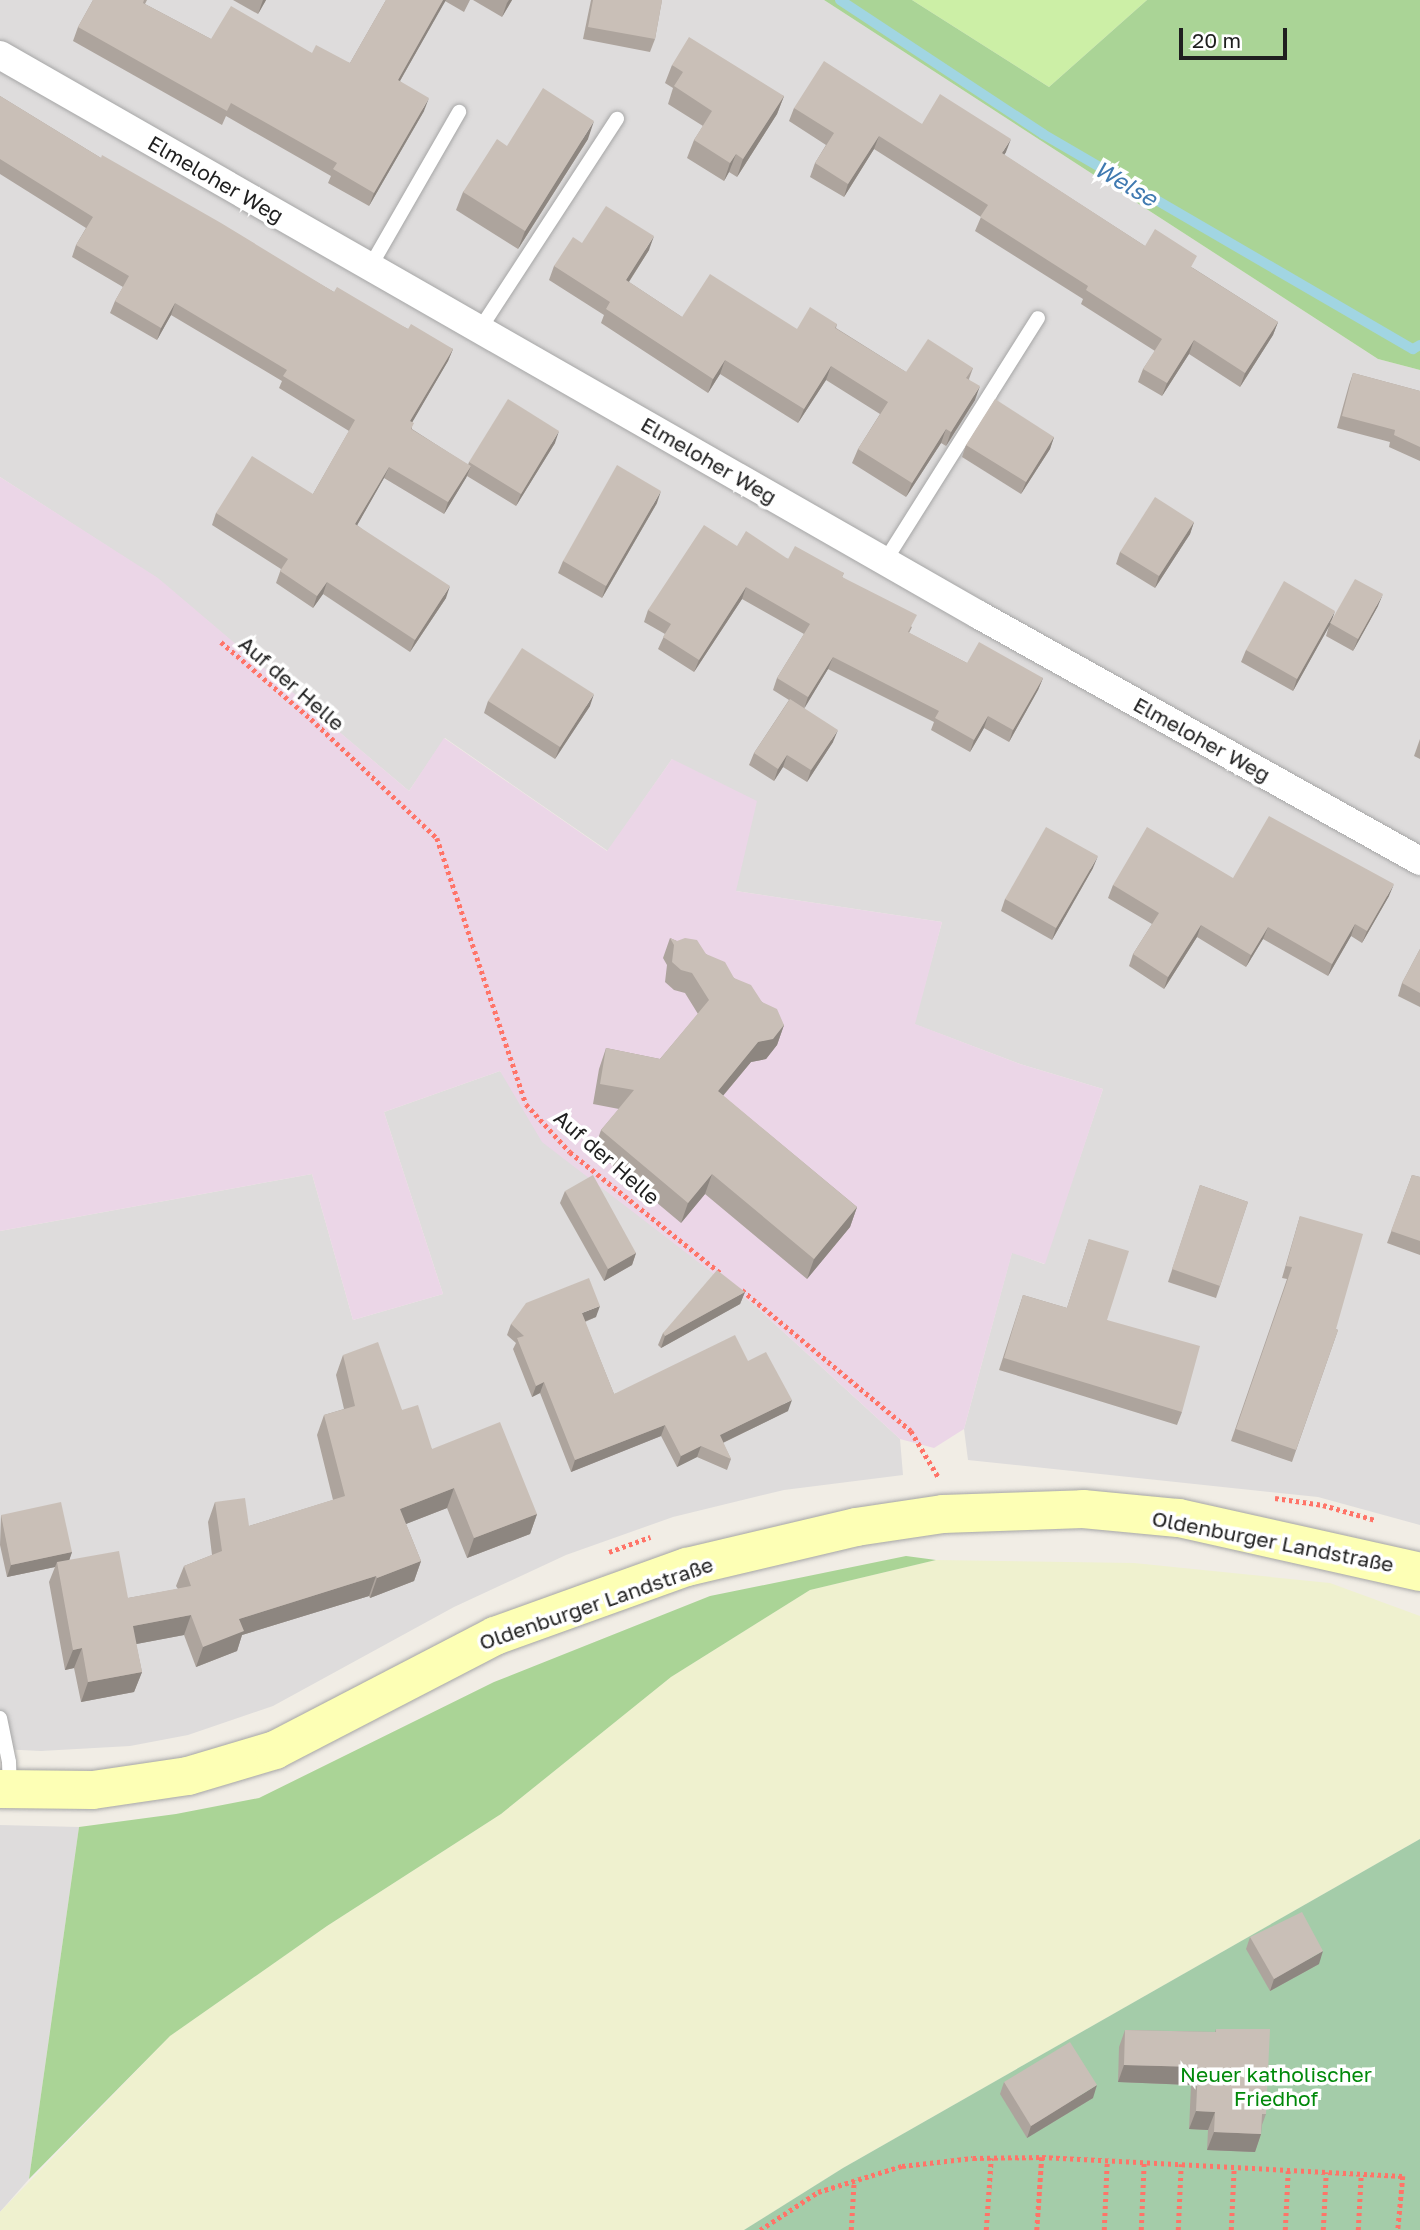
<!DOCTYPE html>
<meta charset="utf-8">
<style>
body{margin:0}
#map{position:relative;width:1420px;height:2230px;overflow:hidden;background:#f1ede5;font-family:"Golos Text",sans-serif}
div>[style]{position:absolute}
.residential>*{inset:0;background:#dedcdc}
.industrial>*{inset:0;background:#ebd6e7}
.farmland>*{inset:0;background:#eff1cf}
.grass>*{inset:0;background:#ccefa6}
.forest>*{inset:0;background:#aad496}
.cemetery>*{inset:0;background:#a4cca9}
.stream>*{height:10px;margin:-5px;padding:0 5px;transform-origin:5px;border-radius:5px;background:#a1d5e2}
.path>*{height:4.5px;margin-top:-2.25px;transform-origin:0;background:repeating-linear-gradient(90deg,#ff7468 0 3.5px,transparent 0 7px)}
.roads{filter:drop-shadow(0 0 2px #a6a6a6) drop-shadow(0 0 2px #a6a6a6)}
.service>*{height:14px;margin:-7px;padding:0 7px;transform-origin:7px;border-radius:7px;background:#fff}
.minor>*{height:28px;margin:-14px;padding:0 14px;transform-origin:14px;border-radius:14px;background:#fff}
.secondary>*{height:38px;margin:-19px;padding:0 19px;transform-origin:19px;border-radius:19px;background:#fdffb5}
.wall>*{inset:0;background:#ada49d}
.shaded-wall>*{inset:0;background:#8d8680}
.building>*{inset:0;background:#c9bfb7}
span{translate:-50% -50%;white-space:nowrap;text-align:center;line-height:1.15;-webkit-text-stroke:7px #fff;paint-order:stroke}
.street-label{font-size:21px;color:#1f1f1f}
.park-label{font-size:21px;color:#01890a}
.water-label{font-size:23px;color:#407ab1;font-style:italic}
.scale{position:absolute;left:1179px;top:28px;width:108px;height:32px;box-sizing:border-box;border:4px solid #1f1f1f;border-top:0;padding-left:9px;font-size:21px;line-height:24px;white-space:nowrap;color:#1f1f1f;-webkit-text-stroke:5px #fff;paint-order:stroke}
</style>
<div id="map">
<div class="residential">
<i style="clip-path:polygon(0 0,824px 0,1378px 359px,1420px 370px,1420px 1525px,1318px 1497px,968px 1460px,964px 1429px,1012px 1252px,1044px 1264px,1103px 1089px,1020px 1064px,914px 1024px,942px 922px,736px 891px,672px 759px,608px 851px,445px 738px,409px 791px,158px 579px,0 477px)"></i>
<i style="clip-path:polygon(500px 1071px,597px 1183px,753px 1304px,900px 1439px,903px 1475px,784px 1490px,673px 1517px,566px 1555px,454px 1607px,273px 1706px,188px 1735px,130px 1746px,41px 1751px,0 1749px,0 1231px,312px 1174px,353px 1320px,443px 1294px,384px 1112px)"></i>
<i style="clip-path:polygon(0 1825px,79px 1827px,29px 2179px,0 2212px)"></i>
</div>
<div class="industrial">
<i style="clip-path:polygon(0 477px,158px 578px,409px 791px,444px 738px,607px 851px,672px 759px,757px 801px,736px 891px,942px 922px,915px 1024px,1020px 1064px,1103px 1089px,1045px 1264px,1012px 1253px,964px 1429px,934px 1448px,900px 1439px,753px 1304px,542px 1142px,500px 1071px,384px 1112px,443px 1294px,353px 1320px,312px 1174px,0 1231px)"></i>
</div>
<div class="farmland">
<i style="clip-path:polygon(936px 1560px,1134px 1563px,1330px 1583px,1420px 1616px,1420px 1839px,843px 2168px,744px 2230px,0 2230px,0 2212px,170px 2036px,327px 1926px,501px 1814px,671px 1677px,810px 1590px)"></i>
</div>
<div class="grass">
<i style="clip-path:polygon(912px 0,1147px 0,1049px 87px)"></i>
</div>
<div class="forest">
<i style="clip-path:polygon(824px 0,912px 0,1049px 87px,1147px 0,1420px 0,1420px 370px,1378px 359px)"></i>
<i style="clip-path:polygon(906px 1556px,936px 1560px,810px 1590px,671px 1677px,501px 1814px,327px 1926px,170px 2036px,29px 2179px,79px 1827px,176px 1814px,259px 1798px,494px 1682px,710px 1596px)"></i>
</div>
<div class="cemetery">
<i style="clip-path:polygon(1420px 1839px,1420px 2230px,744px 2230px,843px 2168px)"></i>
</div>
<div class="stream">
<i style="left:840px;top:0;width:243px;rotate:33.4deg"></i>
<i style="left:1043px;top:134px;width:428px;rotate:30.2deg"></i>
<i style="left:1413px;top:349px;width:8px;rotate:-30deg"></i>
</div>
<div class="path">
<i style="left:221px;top:642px;width:118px;rotate:40.5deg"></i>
<i style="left:311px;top:719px;width:173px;rotate:43.4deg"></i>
<i style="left:437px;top:838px;width:280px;rotate:71.5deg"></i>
<i style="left:526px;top:1104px;width:65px;rotate:47.5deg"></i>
<i style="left:570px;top:1152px;width:195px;rotate:38.8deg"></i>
<i style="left:742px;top:1290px;width:220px;rotate:39.8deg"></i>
<i style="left:911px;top:1431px;width:55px;rotate:59.2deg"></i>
<i style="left:1275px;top:1498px;width:49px;rotate:8.3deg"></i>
<i style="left:1323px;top:1505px;width:54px;rotate:16.1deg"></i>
<i style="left:609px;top:1552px;width:44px;rotate:-20.1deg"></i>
<i style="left:1042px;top:2157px;width:361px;rotate:3deg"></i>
<i style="left:1403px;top:2176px;width:54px;rotate:95.3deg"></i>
<i style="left:760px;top:2230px;width:69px;rotate:-33.2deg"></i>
<i style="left:818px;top:2192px;width:88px;rotate:-17.2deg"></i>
<i style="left:902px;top:2166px;width:71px;rotate:-6.4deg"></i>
<i style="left:973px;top:2158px;width:69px;rotate:-0.8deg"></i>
<i style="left:1042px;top:2157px;width:73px;rotate:93.9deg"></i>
<i style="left:851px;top:2230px;width:50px;rotate:-86.6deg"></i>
<i style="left:986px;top:2230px;width:72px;rotate:-86deg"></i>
<i style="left:1104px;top:2230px;width:70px;rotate:-87.5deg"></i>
<i style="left:1141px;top:2230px;width:68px;rotate:-87.5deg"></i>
<i style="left:1178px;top:2230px;width:66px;rotate:-87.4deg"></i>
<i style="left:1231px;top:2230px;width:63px;rotate:-87.3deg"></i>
<i style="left:1285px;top:2230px;width:59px;rotate:-87.1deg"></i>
<i style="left:1323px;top:2230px;width:58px;rotate:-87deg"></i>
<i style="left:1358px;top:2230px;width:56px;rotate:-86.9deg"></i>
</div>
<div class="roads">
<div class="service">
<i style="left:370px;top:267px;width:179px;rotate:-60.1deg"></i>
<i style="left:480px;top:329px;width:251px;rotate:-56.9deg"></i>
<i style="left:885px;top:561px;width:287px;rotate:-57.8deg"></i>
<i style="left:0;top:1718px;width:45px;rotate:78.4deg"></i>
<i style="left:9px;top:1762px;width:27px;rotate:88deg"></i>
</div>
<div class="minor">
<i style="left:0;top:55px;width:1128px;rotate:29.77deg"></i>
<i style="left:979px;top:615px;width:505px;rotate:29.15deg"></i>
</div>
<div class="secondary">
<i style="left:0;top:1789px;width:93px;rotate:0.6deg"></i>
<i style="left:93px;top:1790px;width:96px;rotate:-8.4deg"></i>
<i style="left:188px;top:1776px;width:91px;rotate:-16.6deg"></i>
<i style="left:275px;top:1750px;width:248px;rotate:-27.4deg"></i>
<i style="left:495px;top:1636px;width:204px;rotate:-19.8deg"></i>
<i style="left:687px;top:1567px;width:174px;rotate:-13.3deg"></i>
<i style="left:856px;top:1527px;width:88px;rotate:-8.5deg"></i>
<i style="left:943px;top:1514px;width:140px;rotate:-2deg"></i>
<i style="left:1083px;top:1509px;width:96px;rotate:5.4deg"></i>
<i style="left:1179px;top:1518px;width:247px;rotate:12.6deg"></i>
</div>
</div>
<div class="wall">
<i style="clip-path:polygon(93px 0,147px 0,145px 4px,211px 39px,312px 53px,350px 63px,386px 0,470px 0,464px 12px,445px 1px,400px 81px,424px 111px,369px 206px,328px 183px,331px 176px,226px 116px,222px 125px,73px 41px,78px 27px)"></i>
<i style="clip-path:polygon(233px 0,266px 0,258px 14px)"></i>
<i style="clip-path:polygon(473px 0,512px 0,502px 17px)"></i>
<i style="clip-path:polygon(591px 0,662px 0,655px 39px,650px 52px,583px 39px)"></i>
<i style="clip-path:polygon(672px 65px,784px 96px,777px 114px,737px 177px,729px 172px,724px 181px,687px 158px,694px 140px,703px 126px,668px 104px,673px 88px,665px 83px)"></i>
<i style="clip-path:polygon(0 96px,101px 158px,334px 292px,408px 329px,453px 349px,448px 361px,412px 422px,412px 429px,468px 465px,469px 462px,555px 443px,516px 506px,467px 476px,444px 514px,384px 478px,357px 525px,446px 598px,410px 652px,323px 594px,313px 608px,276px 583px,281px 569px,212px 525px,216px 513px,313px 494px,349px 431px,279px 388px,282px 381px,171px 315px,157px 340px,110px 313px,115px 301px,123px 287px,72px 257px,76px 245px,86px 228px,0 174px)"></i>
<i style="clip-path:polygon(794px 108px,922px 124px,1006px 152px,1004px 155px,1145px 246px,1193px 268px,1278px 322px,1273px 335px,1240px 387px,1189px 354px,1162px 396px,1138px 382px,1143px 369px,1155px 351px,1081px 304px,1083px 299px,975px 231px,981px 217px,874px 149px,844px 197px,810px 177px,815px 163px,826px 145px,789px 121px)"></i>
<i style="clip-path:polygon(588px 139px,518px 249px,456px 210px,463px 192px,507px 146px)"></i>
<i style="clip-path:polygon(582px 243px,649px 250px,629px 282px,682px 317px,797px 329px,837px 324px,836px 328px,906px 372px,973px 368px,969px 379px,975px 400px,946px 446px,941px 443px,906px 497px,852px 463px,858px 449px,880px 414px,826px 380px,798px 423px,720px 374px,708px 393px,601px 323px,604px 315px,549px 280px,554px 266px)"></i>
<i style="clip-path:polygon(1353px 373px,1420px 391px,1420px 461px,1389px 447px,1390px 442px,1337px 428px,1349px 385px)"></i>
<i style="clip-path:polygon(1054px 437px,1050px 449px,1021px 494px,962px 457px,966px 445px)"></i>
<i style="clip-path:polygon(657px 503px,602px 598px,558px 573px,563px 561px)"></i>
<i style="clip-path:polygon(1194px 522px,1190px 534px,1155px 588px,1116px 564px,1120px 552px)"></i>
<i style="clip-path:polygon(737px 546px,844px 573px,842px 577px,912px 627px,909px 633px,967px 663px,1043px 678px,1038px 690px,1009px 742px,984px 728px,970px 752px,931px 730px,934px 722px,828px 669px,804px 708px,833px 742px,807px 782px,783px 767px,774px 781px,749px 765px,754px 753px,789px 700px,773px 690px,777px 678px,804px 634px,742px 599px,694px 672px,658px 649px,665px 634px,644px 622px,648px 610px)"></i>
<i style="clip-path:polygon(1378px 606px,1353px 651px,1326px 636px,1329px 626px,1293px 691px,1241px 662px,1246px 650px)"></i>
<i style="clip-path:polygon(488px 701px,590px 706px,555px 759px,484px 713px)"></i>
<i style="clip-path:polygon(1420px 739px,1420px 759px,1414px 756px)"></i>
<i style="clip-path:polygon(1093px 868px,1052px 940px,1001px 911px,1005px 899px)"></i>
<i style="clip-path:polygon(1233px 878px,1389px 896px,1362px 943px,1351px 936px,1328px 976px,1263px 939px,1246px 967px,1197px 937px,1164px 989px,1129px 966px,1133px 954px,1152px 924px,1108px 898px,1113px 885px)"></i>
<i style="clip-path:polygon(670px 938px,706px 954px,762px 1002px,784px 1025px,777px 1045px,766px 1059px,751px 1062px,723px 1096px,857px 1207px,850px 1227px,807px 1279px,705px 1194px,681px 1223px,594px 1150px,601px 1130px,619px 1109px,593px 1104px,599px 1069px,606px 1048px,660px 1059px,698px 1014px,685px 993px,674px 990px,665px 982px,667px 965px,663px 958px)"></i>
<i style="clip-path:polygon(1420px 949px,1420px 1007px,1398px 996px,1402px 983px)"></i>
<i style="clip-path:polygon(1412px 1175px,1420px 1177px,1420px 1255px,1387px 1243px)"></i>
<i style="clip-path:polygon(1200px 1185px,1248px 1202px,1216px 1298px,1168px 1282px)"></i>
<i style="clip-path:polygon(565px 1191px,636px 1253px,632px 1265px,604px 1281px,560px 1203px)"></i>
<i style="clip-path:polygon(1300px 1216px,1336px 1329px,1338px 1330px,1292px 1462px,1231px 1441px,1287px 1279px,1282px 1278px)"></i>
<i style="clip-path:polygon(1089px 1239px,1107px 1320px,1182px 1412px,1177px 1425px,999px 1370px,1023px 1295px,1067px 1308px)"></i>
<i style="clip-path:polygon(745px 1292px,740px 1304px,661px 1348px,658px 1345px,663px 1333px)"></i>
<i style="clip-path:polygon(596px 1317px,585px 1322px,614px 1394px,748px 1361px,788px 1411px,723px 1443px,731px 1459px,727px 1470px,697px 1457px,677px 1467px,661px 1436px,571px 1472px,540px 1393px,532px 1397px,513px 1349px,516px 1343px,507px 1335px,511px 1324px)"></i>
<i style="clip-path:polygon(343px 1355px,402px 1410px,432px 1449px,537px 1514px,530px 1534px,467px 1558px,447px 1508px,406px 1524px,421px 1561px,414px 1581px,370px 1598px,369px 1596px,242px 1635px,237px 1651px,196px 1667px,184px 1635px,136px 1644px,142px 1672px,134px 1692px,81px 1702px,74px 1668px,65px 1670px,49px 1582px,55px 1567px,7px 1577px,0 1545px,1px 1515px,72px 1552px,69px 1560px,128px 1598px,178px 1589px,176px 1586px,184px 1566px,212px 1555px,208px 1522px,215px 1502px,249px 1526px,333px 1500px,317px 1435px,324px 1415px,344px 1409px,336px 1375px)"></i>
<i style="clip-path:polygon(1250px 1937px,1319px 1964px,1270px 1991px,1246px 1949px)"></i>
<i style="clip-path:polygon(1216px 2029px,1266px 2114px,1262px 2125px,1261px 2134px,1255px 2152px,1207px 2150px,1208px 2130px,1189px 2129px,1191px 2085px,1118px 2082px,1119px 2047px,1125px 2030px,1215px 2032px)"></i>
<i style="clip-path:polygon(1004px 2082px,1093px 2098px,1027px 2138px,1000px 2094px)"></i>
</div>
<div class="shaded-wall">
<i style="clip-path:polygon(263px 0,266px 0,258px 14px)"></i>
<i style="clip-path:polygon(443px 0,446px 0,393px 93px,398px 80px)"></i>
<i style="clip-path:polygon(509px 0,512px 0,502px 17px,507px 3px)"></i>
<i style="clip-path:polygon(784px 96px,777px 114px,737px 177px,743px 159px)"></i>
<i style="clip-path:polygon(429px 98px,424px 111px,369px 206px,374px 193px)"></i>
<i style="clip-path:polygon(594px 121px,588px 139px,518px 249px,525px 231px)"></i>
<i style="clip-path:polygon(879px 136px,874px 149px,844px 197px,848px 184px)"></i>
<i style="clip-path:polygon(1011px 139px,1006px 152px,997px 166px,1002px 153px)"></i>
<i style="clip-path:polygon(736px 154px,729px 172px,724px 181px,730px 163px)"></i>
<i style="clip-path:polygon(654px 236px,649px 250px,621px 294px,626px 280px)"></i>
<i style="clip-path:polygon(175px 303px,171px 315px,157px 340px,161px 328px)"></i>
<i style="clip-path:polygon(1278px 322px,1273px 335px,1240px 387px,1245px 373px)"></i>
<i style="clip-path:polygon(1194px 340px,1189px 354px,1162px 396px,1167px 383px)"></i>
<i style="clip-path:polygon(453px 349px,448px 361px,406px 433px,410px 421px)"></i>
<i style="clip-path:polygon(725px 360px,720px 374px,708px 393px,713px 379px)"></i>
<i style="clip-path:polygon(831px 366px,826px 380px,798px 423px,804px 409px)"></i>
<i style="clip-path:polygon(980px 386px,975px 400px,946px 446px,951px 432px)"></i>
<i style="clip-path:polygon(946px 429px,941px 443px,906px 497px,912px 483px)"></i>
<i style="clip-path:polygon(559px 431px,555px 443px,516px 506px,521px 494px)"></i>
<i style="clip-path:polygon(1054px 437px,1050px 449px,1021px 494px,1026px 482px)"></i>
<i style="clip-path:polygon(471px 466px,466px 478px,444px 514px,448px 502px)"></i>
<i style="clip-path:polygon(389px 467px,384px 478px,351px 536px,355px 524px)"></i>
<i style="clip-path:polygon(661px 491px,657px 503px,602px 598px,606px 586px)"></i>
<i style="clip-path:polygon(1194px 522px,1190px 534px,1155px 588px,1159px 576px)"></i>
<i style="clip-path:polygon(327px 582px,323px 594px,313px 608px,317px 596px)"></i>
<i style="clip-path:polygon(450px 586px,446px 598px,410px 652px,415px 640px)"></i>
<i style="clip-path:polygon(746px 587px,742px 599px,694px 672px,699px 660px)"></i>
<i style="clip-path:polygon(1383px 594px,1378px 606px,1353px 651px,1358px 639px)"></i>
<i style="clip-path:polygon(1335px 611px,1331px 623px,1293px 691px,1297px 679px)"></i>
<i style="clip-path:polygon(833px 657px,828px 669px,804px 709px,808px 697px)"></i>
<i style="clip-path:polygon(1043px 678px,1038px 690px,1009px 742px,1013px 730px)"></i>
<i style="clip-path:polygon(594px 694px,590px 706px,555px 759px,560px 747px)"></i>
<i style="clip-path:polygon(988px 716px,984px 728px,970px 752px,974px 740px)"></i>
<i style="clip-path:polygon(838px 730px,833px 742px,807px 782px,811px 770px)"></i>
<i style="clip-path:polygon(787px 755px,783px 767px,774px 781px,778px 769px)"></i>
<i style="clip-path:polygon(1098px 856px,1093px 868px,1052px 940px,1056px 928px)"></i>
<i style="clip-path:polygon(1394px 884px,1389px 896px,1362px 943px,1367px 931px)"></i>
<i style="clip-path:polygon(1355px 924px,1351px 936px,1328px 976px,1332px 964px)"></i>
<i style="clip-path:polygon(1201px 925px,1197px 937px,1164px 989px,1168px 977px)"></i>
<i style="clip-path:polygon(1268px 927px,1263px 939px,1246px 967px,1251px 955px)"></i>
<i style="clip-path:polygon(784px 1025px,777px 1045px,766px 1059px,751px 1062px,710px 1111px,718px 1091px,758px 1042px)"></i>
<i style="clip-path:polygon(712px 1174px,705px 1194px,681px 1223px,688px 1203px)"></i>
<i style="clip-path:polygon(857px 1207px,850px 1227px,807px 1279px,814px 1259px)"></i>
<i style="clip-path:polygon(636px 1253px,632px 1265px,604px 1281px,608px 1269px)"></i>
<i style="clip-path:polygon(745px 1292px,740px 1304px,661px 1348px,665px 1336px)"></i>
<i style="clip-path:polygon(600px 1306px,596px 1317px,578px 1324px,582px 1313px)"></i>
<i style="clip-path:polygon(544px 1382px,540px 1393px,532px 1397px,536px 1386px)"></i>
<i style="clip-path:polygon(792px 1400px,788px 1411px,716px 1446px,720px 1435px)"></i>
<i style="clip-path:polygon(665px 1425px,661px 1436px,571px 1472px,575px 1460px)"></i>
<i style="clip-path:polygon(701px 1446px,697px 1457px,677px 1467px,681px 1456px)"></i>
<i style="clip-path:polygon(454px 1488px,447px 1508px,393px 1529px,400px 1509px)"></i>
<i style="clip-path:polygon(537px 1514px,530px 1534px,467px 1558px,474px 1538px)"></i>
<i style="clip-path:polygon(72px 1552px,68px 1564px,57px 1562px,55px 1567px,7px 1577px,11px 1565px)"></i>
<i style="clip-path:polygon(421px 1561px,414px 1581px,370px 1598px,377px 1578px)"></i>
<i style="clip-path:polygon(376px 1576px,369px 1596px,242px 1635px,237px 1651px,196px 1667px,203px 1647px,239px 1619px)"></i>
<i style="clip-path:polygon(191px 1615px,184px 1635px,126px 1646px,133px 1626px)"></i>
<i style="clip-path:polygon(82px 1648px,74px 1668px,65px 1670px,73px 1650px)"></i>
<i style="clip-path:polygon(142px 1672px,134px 1692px,81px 1702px,88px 1682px)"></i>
<i style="clip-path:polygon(1323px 1951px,1319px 1964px,1270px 1991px,1274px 1979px)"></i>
<i style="clip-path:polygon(1124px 2065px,1198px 2067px,1191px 2085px,1118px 2082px)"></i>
<i style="clip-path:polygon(1097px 2085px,1093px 2098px,1027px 2138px,1031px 2126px)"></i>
<i style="clip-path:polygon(1196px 2111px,1215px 2112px,1208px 2130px,1189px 2129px)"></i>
<i style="clip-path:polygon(1214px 2132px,1261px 2134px,1255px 2152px,1207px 2150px)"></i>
</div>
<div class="building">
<i style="clip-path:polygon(93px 0,144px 0,143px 3px,211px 39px,231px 6px,312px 53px,316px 45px,350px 63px,386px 0,443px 0,398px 80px,429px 98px,374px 193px,333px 169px,337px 163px,231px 103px,227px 111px,78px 27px)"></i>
<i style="clip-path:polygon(593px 0,662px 0,655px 39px,588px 27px)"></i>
<i style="clip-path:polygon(689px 37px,784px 96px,743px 159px,736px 154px,730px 163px,694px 140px,712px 111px,674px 86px,683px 72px,672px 65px)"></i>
<i style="clip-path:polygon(824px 61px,922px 124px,940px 94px,1011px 139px,1002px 153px,1145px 246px,1155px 229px,1197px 256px,1191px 267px,1278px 322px,1245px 373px,1194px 340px,1167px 383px,1143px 369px,1162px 339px,1086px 290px,1088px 286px,980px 217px,988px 205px,879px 136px,848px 184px,815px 163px,834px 133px,794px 108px)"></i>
<i style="clip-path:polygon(543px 88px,594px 121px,525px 231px,463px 192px,497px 139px,507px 146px)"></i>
<i style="clip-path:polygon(0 96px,101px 158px,102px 155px,221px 223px,334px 292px,337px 287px,408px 329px,411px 324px,453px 349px,410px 421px,414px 423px,411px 429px,471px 466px,448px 502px,389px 467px,355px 524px,450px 586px,415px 640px,327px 582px,317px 596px,280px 571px,288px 559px,216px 513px,252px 456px,313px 494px,355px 420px,283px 376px,287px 370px,175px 303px,161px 328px,115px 301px,129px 276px,76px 245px,93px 217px,0 159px)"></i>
<i style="clip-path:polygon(606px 206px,654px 236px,626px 280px,682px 317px,710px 274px,797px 329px,810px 307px,837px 324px,835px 328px,906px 372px,928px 339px,973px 368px,966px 378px,980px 386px,951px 432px,946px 429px,912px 483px,858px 449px,888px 402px,831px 366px,804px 409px,725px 360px,713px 379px,606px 309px,610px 302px,554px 266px,573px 237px,582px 243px)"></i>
<i style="clip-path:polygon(1353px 373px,1420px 391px,1420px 447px,1394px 435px,1395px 430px,1342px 416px)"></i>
<i style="clip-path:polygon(508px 399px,559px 431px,521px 494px,469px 462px)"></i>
<i style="clip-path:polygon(995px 399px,1054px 437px,1026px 482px,966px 445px)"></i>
<i style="clip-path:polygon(617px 465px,661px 491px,606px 586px,563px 561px)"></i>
<i style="clip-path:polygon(1155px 497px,1194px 522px,1159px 576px,1120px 552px)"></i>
<i style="clip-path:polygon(704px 525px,737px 546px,746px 531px,788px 559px,795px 546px,844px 573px,842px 577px,917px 615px,908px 632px,967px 663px,979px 642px,1043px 678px,1013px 730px,988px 716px,974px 740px,935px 718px,939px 711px,833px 657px,808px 697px,777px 678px,810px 624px,746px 587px,699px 660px,663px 637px,671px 624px,648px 610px)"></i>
<i style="clip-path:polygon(1355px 579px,1383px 594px,1358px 639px,1330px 623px)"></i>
<i style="clip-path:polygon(1284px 581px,1335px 611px,1297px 679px,1246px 650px)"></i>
<i style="clip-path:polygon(522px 648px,594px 694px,560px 747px,488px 701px)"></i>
<i style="clip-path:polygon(790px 699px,838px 730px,811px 770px,787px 755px,778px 769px,754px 753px)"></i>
<i style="clip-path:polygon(1269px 816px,1394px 884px,1367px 931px,1355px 924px,1332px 964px,1268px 927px,1251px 955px,1201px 925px,1168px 977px,1133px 954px,1159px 913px,1113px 885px,1147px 827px,1233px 878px)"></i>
<i style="clip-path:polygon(1046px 827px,1098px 856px,1056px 928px,1005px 899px)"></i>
<i style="clip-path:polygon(670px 938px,677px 941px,685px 938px,697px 940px,706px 954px,725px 962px,734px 978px,751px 985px,762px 1002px,777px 1009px,784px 1025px,773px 1039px,758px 1042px,718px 1091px,857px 1207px,814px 1259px,712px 1174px,688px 1203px,601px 1130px,634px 1090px,600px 1084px,606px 1048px,660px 1059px,709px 1000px,692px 973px,681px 970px,672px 962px,674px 945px)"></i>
<i style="clip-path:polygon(1420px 949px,1420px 993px,1402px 983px)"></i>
<i style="clip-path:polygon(593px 1175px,636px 1253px,608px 1269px,565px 1191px)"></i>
<i style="clip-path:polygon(1412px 1175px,1420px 1177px,1420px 1241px,1391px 1231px)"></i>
<i style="clip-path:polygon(1200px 1185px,1248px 1202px,1220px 1286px,1172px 1269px)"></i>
<i style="clip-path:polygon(1300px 1216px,1363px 1234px,1336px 1329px,1338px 1330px,1296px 1450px,1236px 1429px,1292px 1267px,1286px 1266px)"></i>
<i style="clip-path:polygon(1089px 1239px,1129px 1251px,1107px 1320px,1200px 1346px,1182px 1412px,1004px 1358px,1023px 1295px,1067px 1308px)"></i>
<i style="clip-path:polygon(717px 1270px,745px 1292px,665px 1336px,663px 1333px)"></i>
<i style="clip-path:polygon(589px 1278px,600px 1306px,582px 1313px,614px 1394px,735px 1335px,748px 1361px,766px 1352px,792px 1400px,720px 1435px,731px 1459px,701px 1446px,681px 1456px,665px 1425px,575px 1460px,544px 1382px,536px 1386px,517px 1338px,524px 1336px,511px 1324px,526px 1303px)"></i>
<i style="clip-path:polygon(378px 1342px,402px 1410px,418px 1405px,432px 1449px,500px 1422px,537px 1514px,474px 1538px,454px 1488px,400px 1509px,421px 1561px,377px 1578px,376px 1576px,239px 1619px,244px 1631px,203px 1647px,191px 1615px,133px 1626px,142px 1672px,88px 1682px,82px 1648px,73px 1650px,57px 1562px,119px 1551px,128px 1598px,191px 1586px,184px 1566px,222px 1551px,215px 1502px,245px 1498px,249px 1526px,345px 1496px,324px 1415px,355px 1406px,343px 1355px)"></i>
<i style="clip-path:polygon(61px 1502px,72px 1552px,11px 1565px,1px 1515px)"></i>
<i style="clip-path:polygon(1302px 1912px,1323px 1951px,1274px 1979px,1250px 1937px)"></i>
<i style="clip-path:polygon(1216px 2029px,1270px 2029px,1266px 2114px,1262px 2114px,1261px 2134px,1214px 2132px,1215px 2112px,1196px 2111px,1198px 2067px,1124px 2065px,1125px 2030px,1216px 2032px)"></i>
<i style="clip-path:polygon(1070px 2042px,1097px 2085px,1031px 2126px,1004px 2082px)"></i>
</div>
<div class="street-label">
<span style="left:216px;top:179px;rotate:30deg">Elmeloher Weg</span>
<span style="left:709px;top:460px;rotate:30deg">Elmeloher Weg</span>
<span style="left:292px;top:683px;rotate:41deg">Auf der Helle</span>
<span style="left:1202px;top:739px;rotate:29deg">Elmeloher Weg</span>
<span style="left:607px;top:1157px;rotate:41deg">Auf der Helle</span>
<span style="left:1273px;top:1541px;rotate:11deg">Oldenburger Landstraße</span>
<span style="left:596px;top:1603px;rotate:-19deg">Oldenburger Landstraße</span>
</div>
<div class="park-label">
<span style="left:1276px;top:2086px">Neuer katholischer<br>Friedhof</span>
</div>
<div class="water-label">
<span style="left:1126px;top:183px;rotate:30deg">Welse</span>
</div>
<div class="scale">20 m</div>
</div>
